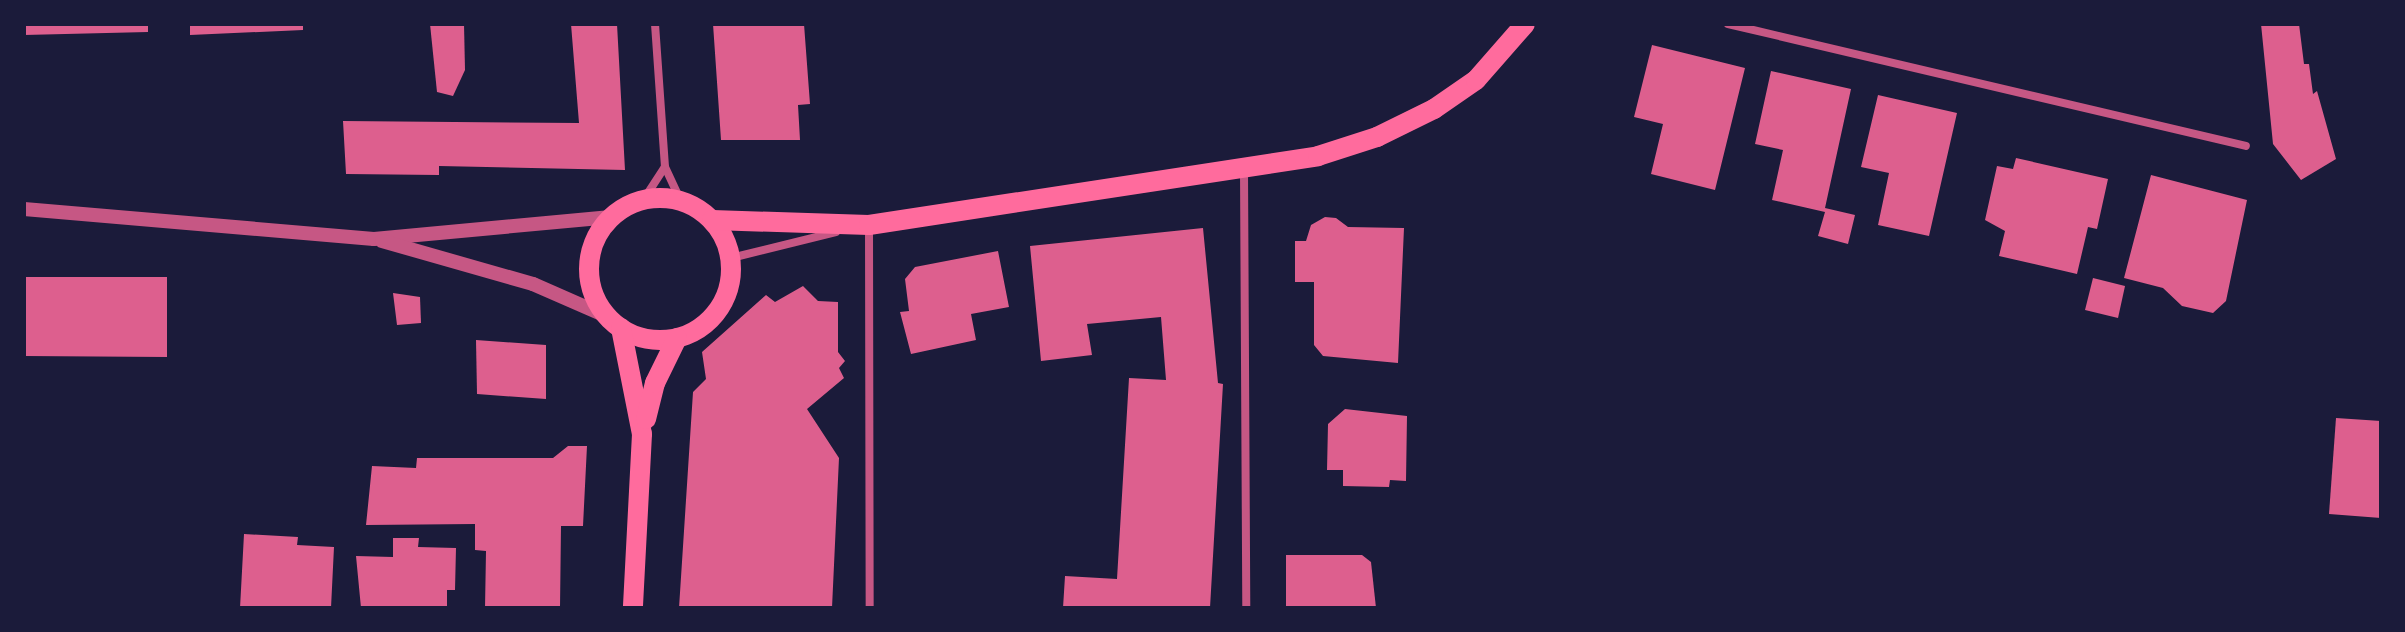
<!DOCTYPE html>
<style>
body{margin:0}
#map{position:relative;width:2405px;height:632px;overflow:hidden;background:#1b1b3a;font-family:"Roboto Condensed",sans-serif}
div>[style]{position:absolute}
.building>*{inset:0;background:#dd5f8e}
.minor>*{height:8px;margin:-4px;padding:0 4px;transform-origin:4px;border-radius:4px;background:#c65784}
.tertiary>*{height:14px;margin:-7px;padding:0 7px;transform-origin:7px;border-radius:7px;background:#c65784}
.primary>*{height:20px;margin:-10px;padding:0 10px;transform-origin:10px;border-radius:10px;background:#ff6b9d}
.primary>.ring{margin:-10px;padding:0;box-sizing:content-box;background:none;border:20px solid #ff6b9d;border-radius:50%}
span{translate:-50% -50%;white-space:nowrap;text-align:center;line-height:1.15;-webkit-text-stroke:6px #1b1b3a;paint-order:stroke}
.frame{position:absolute;inset:0;border:26px solid #1b1b3a;pointer-events:none}
</style>
<div id="map">
<div class="building">
<i style="clip-path:polygon(24px 24px,148px 24px,148px 32px,24px 35px)"></i>
<i style="clip-path:polygon(190px 24px,303px 24px,303px 30px,190px 35px)"></i>
<i style="clip-path:polygon(430px 24px,464px 24px,465px 70px,453px 96px,437px 92px)"></i>
<i style="clip-path:polygon(571px 24px,617px 24px,625px 170px,439px 166px,439px 175px,346px 174px,343px 121px,579px 123px)"></i>
<i style="clip-path:polygon(713px 24px,804px 24px,810px 104px,798px 105px,800px 140px,721px 140px)"></i>
<i style="clip-path:polygon(2261px 24px,2299px 24px,2304px 64px,2309px 64px,2313px 94px,2317px 91px,2336px 159px,2301px 180px,2273px 144px)"></i>
<i style="clip-path:polygon(1652px 45px,1745px 68px,1715px 190px,1651px 174px,1663px 124px,1634px 117px)"></i>
<i style="clip-path:polygon(1771px 71px,1851px 89px,1825px 208px,1855px 215px,1848px 244px,1818px 236px,1825px 212px,1772px 200px,1783px 150px,1755px 144px)"></i>
<i style="clip-path:polygon(1878px 95px,1957px 113px,1929px 236px,1878px 225px,1889px 173px,1861px 167px)"></i>
<i style="clip-path:polygon(2016px 158px,2108px 179px,2097px 229px,2088px 227px,2077px 274px,1999px 256px,2005px 231px,1985px 220px,1997px 166px,2013px 169px)"></i>
<i style="clip-path:polygon(2151px 175px,2247px 200px,2226px 301px,2213px 313px,2182px 306px,2163px 288px,2124px 278px)"></i>
<i style="clip-path:polygon(1325px 217px,1336px 218px,1348px 227px,1404px 228px,1398px 363px,1323px 356px,1314px 345px,1314px 282px,1295px 282px,1295px 241px,1306px 241px,1311px 225px)"></i>
<i style="clip-path:polygon(1203px 228px,1218px 383px,1223px 384px,1210px 608px,1063px 608px,1065px 576px,1117px 579px,1129px 378px,1166px 380px,1161px 317px,1087px 324px,1092px 355px,1041px 361px,1030px 246px)"></i>
<i style="clip-path:polygon(998px 251px,1009px 307px,971px 314px,976px 340px,911px 354px,900px 312px,909px 311px,905px 279px,915px 267px)"></i>
<i style="clip-path:polygon(24px 277px,167px 277px,167px 357px,24px 356px)"></i>
<i style="clip-path:polygon(2093px 278px,2125px 286px,2118px 318px,2085px 310px)"></i>
<i style="clip-path:polygon(803px 286px,818px 301px,838px 302px,838px 352px,845px 361px,839px 368px,844px 378px,807px 409px,839px 458px,832px 608px,679px 608px,693px 392px,706px 379px,702px 352px,766px 295px,775px 302px)"></i>
<i style="clip-path:polygon(393px 293px,420px 297px,421px 323px,397px 325px)"></i>
<i style="clip-path:polygon(476px 340px,546px 345px,546px 399px,477px 394px)"></i>
<i style="clip-path:polygon(1345px 409px,1407px 416px,1406px 481px,1390px 480px,1389px 487px,1343px 486px,1343px 470px,1327px 470px,1328px 424px)"></i>
<i style="clip-path:polygon(2336px 418px,2381px 421px,2381px 518px,2329px 514px)"></i>
<i style="clip-path:polygon(568px 446px,587px 446px,583px 526px,561px 526px,560px 608px,485px 608px,486px 551px,475px 550px,475px 524px,366px 525px,372px 466px,416px 468px,417px 458px,553px 458px)"></i>
<i style="clip-path:polygon(244px 534px,298px 537px,297px 545px,334px 547px,331px 608px,240px 608px)"></i>
<i style="clip-path:polygon(393px 538px,419px 538px,418px 547px,456px 548px,455px 590px,447px 590px,447px 608px,361px 608px,356px 556px,393px 557px)"></i>
<i style="clip-path:polygon(1286px 555px,1362px 555px,1371px 562px,1376px 608px,1286px 608px)"></i>
</div>
<div class="minor">
<i style="left:655px;top:24px;width:143px;rotate:86deg"></i>
<i style="left:665px;top:167px;width:38px;rotate:65deg"></i>
<i style="left:1728px;top:24px;width:532px;rotate:13.25deg"></i>
<i style="left:1244px;top:170px;width:438px;rotate:89.7deg"></i>
<i style="left:644px;top:199px;width:38px;rotate:-57deg"></i>
<i style="left:869px;top:225px;width:383px;rotate:89.9deg"></i>
<i style="left:731px;top:258px;width:108px;rotate:-13.9deg"></i>
</div>
<div class="tertiary">
<i style="left:24px;top:209px;width:351px;rotate:4.9deg"></i>
<i style="left:374px;top:239px;width:238px;rotate:-5.3deg"></i>
<i style="left:382px;top:241px;width:157px;rotate:15.9deg"></i>
<i style="left:533px;top:284px;width:82px;rotate:23.7deg"></i>
</div>
<div class="primary">
<i class="ring" style="left:589px;top:198px;width:122px;height:122px"></i>
<i style="left:712px;top:220px;width:157px;rotate:1.8deg"></i>
<i style="left:869px;top:225px;width:454px;rotate:-8.7deg"></i>
<i style="left:1318px;top:156px;width:62px;rotate:-17.9deg"></i>
<i style="left:1377px;top:137px;width:64px;rotate:-26.2deg"></i>
<i style="left:1434px;top:109px;width:51px;rotate:-34.6deg"></i>
<i style="left:1476px;top:80px;width:74px;rotate:-48.8deg"></i>
<i style="left:621px;top:328px;width:108px;rotate:78.8deg"></i>
<i style="left:642px;top:434px;width:174px;rotate:93deg"></i>
<i style="left:646px;top:419px;width:37px;rotate:-76deg"></i>
<i style="left:655px;top:383px;width:50px;rotate:-63.9deg"></i>
</div>
<div class="frame"></div>
</div>
